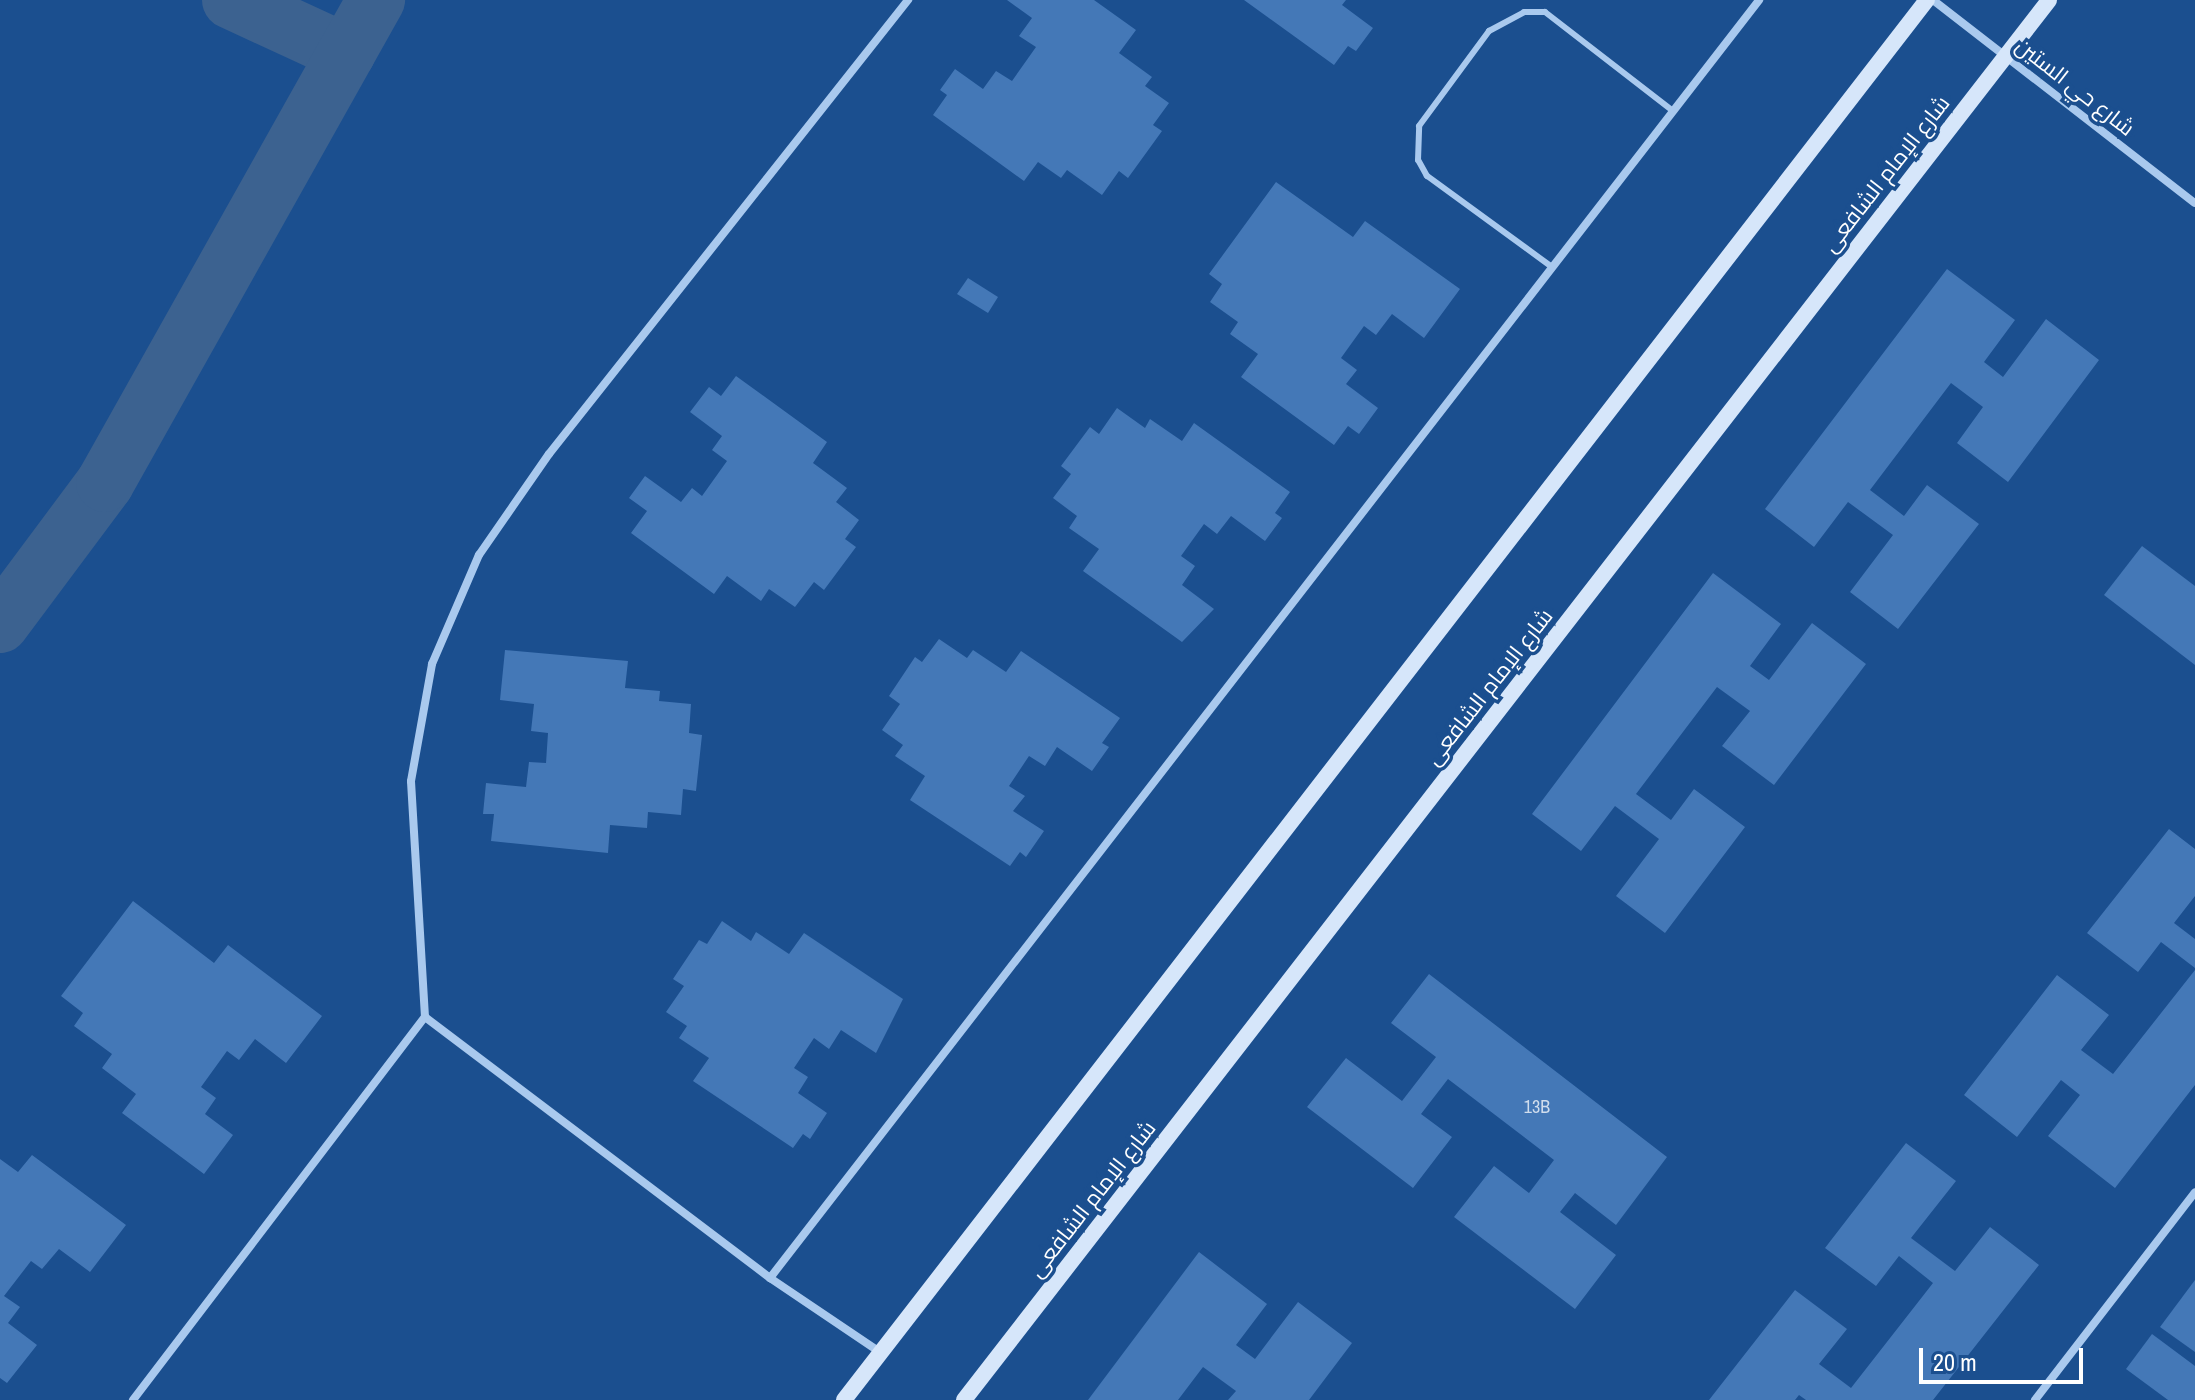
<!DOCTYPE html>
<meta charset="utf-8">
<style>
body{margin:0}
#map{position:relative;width:2195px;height:1400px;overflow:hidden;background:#1b4f8f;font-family:"Archivo Narrow",Cairo,sans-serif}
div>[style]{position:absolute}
.canal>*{height:58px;margin:-29px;padding:0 29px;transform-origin:29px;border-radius:29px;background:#3c6290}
.building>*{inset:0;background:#4478b7}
.service>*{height:6px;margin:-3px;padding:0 3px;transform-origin:3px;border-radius:3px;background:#a9c9ee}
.minor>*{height:8px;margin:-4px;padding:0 4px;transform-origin:4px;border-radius:4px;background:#a9c9ee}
.secondary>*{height:16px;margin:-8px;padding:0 8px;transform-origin:8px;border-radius:8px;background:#d6e6fa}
span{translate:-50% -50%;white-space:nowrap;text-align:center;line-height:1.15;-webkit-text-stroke:7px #1b4f8f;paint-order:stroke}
.number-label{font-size:18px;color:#d0dded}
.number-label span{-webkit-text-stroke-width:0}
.street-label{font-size:22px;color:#fff}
.scale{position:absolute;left:1919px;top:1348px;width:164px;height:36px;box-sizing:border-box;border:4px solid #fff;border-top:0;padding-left:10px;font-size:24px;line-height:28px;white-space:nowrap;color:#fff;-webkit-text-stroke:6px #1b4f8f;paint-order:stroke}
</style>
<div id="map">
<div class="canal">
<i style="left:231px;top:0;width:127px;rotate:24.7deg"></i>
<i style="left:0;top:624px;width:176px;rotate:-53.3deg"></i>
<i style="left:105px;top:483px;width:554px;rotate:-60.7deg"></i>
</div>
<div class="building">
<i style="clip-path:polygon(1007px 0,1094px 0,1136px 30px,1119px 53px,1152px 77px,1145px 86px,1169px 103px,1153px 125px,1162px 131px,1128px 178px,1119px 171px,1102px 195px,1067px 170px,1061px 178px,1038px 162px,1024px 181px,933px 115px,947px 95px,940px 90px,955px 69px,983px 89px,996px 71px,1012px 81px,1036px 47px,1019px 36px,1032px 18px)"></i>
<i style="clip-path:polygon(1244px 0,1346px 0,1342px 5px,1373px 28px,1356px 51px,1348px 46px,1334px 65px)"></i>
<i style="clip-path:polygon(1276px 182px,1353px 237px,1365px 221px,1460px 289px,1424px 338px,1392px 314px,1376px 335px,1364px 326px,1341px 358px,1357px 370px,1346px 384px,1378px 408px,1359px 434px,1348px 426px,1334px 445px,1241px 377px,1258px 354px,1230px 334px,1238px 322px,1210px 302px,1222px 284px,1209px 274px)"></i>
<i style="clip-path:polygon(1947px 269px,2015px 320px,1984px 362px,2003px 377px,2046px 319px,2099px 360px,2008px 482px,1957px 443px,1983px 407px,1951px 383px,1870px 490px,1904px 516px,1927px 485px,1979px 524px,1898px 629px,1850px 592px,1893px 535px,1848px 502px,1814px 547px,1765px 509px)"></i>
<i style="clip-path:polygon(968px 278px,998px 297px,988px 313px,957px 294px)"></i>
<i style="clip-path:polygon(736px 376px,827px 442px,813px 463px,847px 488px,836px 502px,859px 520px,845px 539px,856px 547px,824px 590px,814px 582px,795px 607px,769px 589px,761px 601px,727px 576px,714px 594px,631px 533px,647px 511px,629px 498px,645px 476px,681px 502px,692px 488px,702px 496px,727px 461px,712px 450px,722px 436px,690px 412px,709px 387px,721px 396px)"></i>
<i style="clip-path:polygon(1117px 408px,1145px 428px,1150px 419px,1182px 441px,1194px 423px,1290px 492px,1275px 513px,1282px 518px,1265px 541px,1231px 516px,1217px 534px,1204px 524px,1181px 556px,1195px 566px,1182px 585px,1214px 609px,1182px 642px,1083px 571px,1099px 549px,1069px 528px,1077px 516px,1053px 498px,1071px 474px,1061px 466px,1090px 427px,1099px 434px)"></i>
<i style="clip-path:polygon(2142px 546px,2195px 586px,2195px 665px,2104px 595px)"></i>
<i style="clip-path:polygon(1713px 573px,1781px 624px,1750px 666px,1769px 680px,1812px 623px,1866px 664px,1774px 785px,1722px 746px,1750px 711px,1717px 687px,1636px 794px,1671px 820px,1694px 789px,1745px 827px,1665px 933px,1616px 896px,1659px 839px,1615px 806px,1581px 851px,1532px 814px)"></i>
<i style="clip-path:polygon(939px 639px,967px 658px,973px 650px,1006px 672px,1021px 651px,1120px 718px,1102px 743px,1109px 747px,1092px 771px,1057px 747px,1045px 766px,1029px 756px,1009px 786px,1025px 796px,1013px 811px,1044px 831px,1026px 857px,1020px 852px,1010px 866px,910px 800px,925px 776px,895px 756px,903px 745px,882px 730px,900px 704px,889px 696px,915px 657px,922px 662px)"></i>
<i style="clip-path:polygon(505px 650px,628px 661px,625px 688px,660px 691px,659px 701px,691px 704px,689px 733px,702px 735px,696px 791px,683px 789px,681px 815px,648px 812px,647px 828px,610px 825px,608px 853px,491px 841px,494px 814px,483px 814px,486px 783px,526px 787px,529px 762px,546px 763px,548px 733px,531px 731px,534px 704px,500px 700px)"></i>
<i style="clip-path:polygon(2169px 829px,2195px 849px,2195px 896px,2174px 923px,2195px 939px,2195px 968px,2161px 942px,2138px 972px,2087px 933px)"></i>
<i style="clip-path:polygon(133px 901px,214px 963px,228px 945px,322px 1016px,286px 1063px,255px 1039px,239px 1060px,227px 1051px,201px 1087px,216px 1098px,205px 1114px,233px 1135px,204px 1174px,122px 1113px,136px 1094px,102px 1068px,112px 1054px,74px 1026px,83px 1013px,61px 996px)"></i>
<i style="clip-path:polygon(722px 921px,751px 941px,756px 932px,789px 954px,804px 933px,903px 999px,876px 1053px,841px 1030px,829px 1049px,814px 1038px,794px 1068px,808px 1077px,798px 1093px,827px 1113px,810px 1139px,803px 1134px,793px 1148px,693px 1081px,709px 1058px,679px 1038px,687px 1026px,666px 1012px,684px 986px,673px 979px,699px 940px,707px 944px)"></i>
<i style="clip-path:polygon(2195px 970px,2195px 1085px,2115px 1188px,2048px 1136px,2080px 1095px,2061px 1080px,2017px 1137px,1964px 1095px,2057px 975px,2109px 1015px,2081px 1050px,2113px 1074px)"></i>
<i style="clip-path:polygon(1429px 974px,1667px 1157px,1616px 1225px,1575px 1193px,1560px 1212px,1616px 1255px,1575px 1309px,1454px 1217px,1494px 1166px,1529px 1193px,1554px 1160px,1448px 1079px,1421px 1114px,1452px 1137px,1413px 1188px,1307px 1107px,1346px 1058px,1402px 1101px,1436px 1057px,1391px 1023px)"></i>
<i style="clip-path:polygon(1906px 1143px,1956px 1181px,1911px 1238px,1955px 1271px,1990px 1227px,2039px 1265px,1933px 1400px,1806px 1400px,1799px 1395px,1795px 1400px,1709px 1400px,1795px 1290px,1847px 1329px,1819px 1364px,1851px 1388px,1933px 1283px,1899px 1256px,1876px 1286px,1825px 1248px)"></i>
<i style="clip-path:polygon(32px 1155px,126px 1225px,90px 1272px,59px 1249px,42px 1269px,31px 1261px,4px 1296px,20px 1307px,8px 1323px,37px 1345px,7px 1383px,0 1378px,0 1159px,18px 1172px)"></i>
<i style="clip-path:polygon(1199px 1252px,1267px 1304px,1236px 1345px,1255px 1359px,1298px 1302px,1352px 1343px,1309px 1400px,1228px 1400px,1236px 1391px,1203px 1367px,1178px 1400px,1088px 1400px)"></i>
<i style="clip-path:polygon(2195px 1280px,2195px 1352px,2160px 1327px)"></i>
<i style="clip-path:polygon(2152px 1334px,2195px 1366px,2195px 1400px,2168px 1400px,2126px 1369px)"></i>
</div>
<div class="service">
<i style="left:1552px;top:267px;width:155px;rotate:-143.9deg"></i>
<i style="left:1427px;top:176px;width:18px;rotate:-119deg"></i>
<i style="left:1418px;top:160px;width:34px;rotate:-88deg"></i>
<i style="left:1419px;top:126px;width:118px;rotate:-53.6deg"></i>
<i style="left:1489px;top:31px;width:40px;rotate:-28deg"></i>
<i style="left:1524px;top:12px;width:21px"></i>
<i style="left:1545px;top:12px;width:162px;rotate:37.7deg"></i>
</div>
<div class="minor">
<i style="left:1933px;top:0;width:331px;rotate:37.8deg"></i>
<i style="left:425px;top:1017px;width:433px;rotate:37.1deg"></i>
<i style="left:770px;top:1278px;width:134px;rotate:34deg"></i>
<i style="left:770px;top:1278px;width:1616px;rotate:-52.26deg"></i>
<i style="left:133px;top:1400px;width:482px;rotate:-52.7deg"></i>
<i style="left:425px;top:1017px;width:236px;rotate:-93.4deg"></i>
<i style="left:411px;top:781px;width:119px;rotate:-79.8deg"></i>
<i style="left:432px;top:664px;width:119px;rotate:-66.7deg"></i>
<i style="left:479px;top:555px;width:123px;rotate:-55.3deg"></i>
<i style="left:549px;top:454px;width:579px;rotate:-51.66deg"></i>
<i style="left:2035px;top:1400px;width:262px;rotate:-52.4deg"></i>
</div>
<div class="secondary">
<i style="left:844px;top:1400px;width:1770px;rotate:-52.28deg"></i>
<i style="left:964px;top:1400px;width:1771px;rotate:-52.22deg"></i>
</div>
<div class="number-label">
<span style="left:1537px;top:1107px">13B</span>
</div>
<div class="street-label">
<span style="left:2075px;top:87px;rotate:38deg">شارع حي الستين</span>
<span style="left:1886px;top:174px;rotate:-52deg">شارع الإمام الشافعى</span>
<span style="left:1489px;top:687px;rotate:-52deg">شارع الإمام الشافعى</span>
<span style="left:1092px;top:1199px;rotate:-52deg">شارع الإمام الشافعى</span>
</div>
<div class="scale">20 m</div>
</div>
